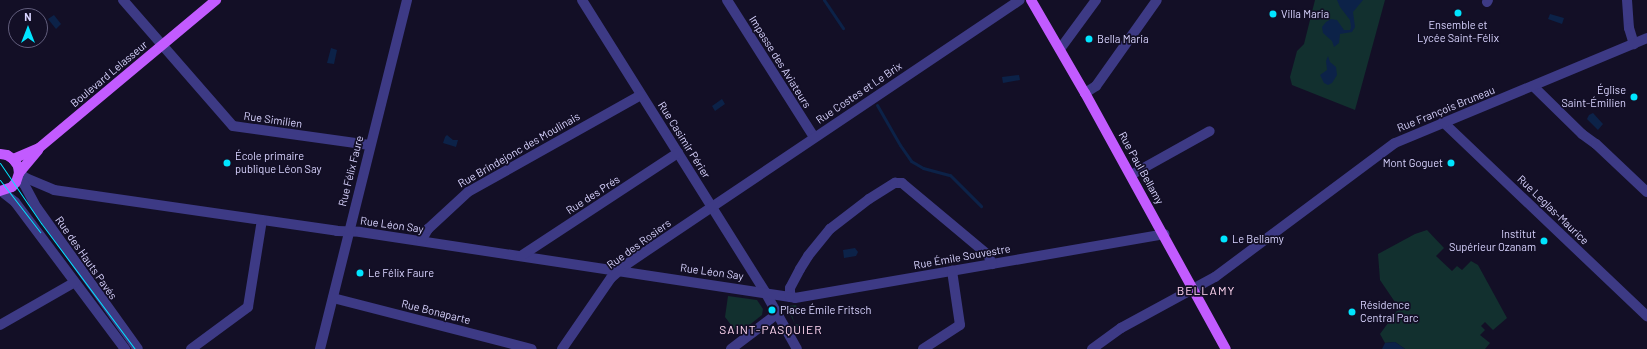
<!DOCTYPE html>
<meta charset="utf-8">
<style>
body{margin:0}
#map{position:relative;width:1647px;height:349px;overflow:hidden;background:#130f26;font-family:Barlow,sans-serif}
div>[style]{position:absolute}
.green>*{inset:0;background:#12302f}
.water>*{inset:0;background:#0c2248}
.stream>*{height:3px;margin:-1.5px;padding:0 1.5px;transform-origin:1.5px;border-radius:1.5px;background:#0c2248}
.minor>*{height:10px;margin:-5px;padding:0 5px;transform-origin:5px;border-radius:5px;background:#3d3a85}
.major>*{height:10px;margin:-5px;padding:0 5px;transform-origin:5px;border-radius:5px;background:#c25bff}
.tram>*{height:1px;margin:-0.5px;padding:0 0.5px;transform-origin:0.5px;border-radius:0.5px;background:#00e5ff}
.dots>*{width:11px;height:11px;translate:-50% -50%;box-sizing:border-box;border:2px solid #130f26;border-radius:50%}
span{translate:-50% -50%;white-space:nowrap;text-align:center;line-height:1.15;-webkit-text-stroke:3.5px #130f26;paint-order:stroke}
.poi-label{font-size:11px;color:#d9d4ff}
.left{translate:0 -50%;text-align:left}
.right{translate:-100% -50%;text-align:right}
.street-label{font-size:11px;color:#d9d4ff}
.neighbourhood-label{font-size:12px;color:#ffd6f0;letter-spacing:1px}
.north{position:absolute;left:8px;top:8px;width:40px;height:40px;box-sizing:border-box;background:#130f26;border:1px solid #625e7d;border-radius:50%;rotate:0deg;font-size:11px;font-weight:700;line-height:16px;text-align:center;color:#d9d4ff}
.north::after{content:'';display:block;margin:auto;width:14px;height:18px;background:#00e5ff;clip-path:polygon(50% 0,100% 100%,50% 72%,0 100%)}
</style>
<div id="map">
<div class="green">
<i style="clip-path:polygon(1315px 0,1385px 0,1355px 110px,1292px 85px,1290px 77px,1297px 51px,1304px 44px)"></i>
<i style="clip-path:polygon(1427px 230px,1444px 248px,1436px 256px,1452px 271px,1457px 266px,1462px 270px,1471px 261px,1478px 265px,1507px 318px,1493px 330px,1485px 322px,1481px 326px,1485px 330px,1480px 335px,1490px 343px,1485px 349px,1405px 349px,1395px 342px,1385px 343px,1380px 334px,1399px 308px,1380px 280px,1378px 254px,1415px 234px)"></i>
<i style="clip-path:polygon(728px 296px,757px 300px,763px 309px,762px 315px,738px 334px,725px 317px)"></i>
<i style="clip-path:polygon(796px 305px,797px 307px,790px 310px,795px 324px,801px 325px,801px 328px,798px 330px,787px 308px,787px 306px)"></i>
</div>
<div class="water">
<i style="clip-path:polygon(1337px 0,1363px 0,1353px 12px,1355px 27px,1352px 32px,1340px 34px,1339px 43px,1334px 47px,1332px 41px,1323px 33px,1322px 27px,1326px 22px,1331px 19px,1337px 20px,1344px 30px,1350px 30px,1351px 27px,1350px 20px,1340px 7px)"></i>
<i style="clip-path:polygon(1550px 14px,1564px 18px,1562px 24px,1548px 19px)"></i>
<i style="clip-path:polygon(54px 15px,61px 24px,56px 29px,48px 19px)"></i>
<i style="clip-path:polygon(331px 48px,337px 50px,334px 64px,327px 63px)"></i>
<i style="clip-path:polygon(1328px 56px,1330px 62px,1336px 67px,1337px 75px,1332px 83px,1328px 85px,1324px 83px,1320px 75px,1327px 70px,1326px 61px)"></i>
<i style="clip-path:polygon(1019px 75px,1020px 80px,1003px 83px,1002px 77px)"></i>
<i style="clip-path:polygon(722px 99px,725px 104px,715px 111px,712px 106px)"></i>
<i style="clip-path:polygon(1593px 113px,1603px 124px,1598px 130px,1587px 119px,1589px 115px)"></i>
<i style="clip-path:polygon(447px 135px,453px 140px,458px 140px,456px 147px,443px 143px,445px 137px)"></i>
<i style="clip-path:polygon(855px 248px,858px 252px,856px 256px,844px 258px,843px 250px)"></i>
<i style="clip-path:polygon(1395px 342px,1405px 349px,1382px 349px,1385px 343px)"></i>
</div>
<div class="stream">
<i style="left:824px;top:0;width:34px;rotate:56deg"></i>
<i style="left:877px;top:105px;width:46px;rotate:60.1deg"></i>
<i style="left:900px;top:145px;width:19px;rotate:55deg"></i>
<i style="left:911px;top:161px;width:14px;rotate:30deg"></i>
<i style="left:923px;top:168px;width:28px;rotate:15deg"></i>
<i style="left:950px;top:175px;width:44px;rotate:45deg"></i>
</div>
<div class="minor">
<i style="left:123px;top:0;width:167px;rotate:48.9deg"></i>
<i style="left:233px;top:126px;width:138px;rotate:7.9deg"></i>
<i style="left:582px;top:0;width:345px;rotate:57.9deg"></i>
<i style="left:765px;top:292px;width:65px;rotate:60.7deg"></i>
<i style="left:727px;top:0;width:162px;rotate:57.6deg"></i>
<i style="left:1627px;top:0;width:28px;rotate:86deg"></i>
<i style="left:1629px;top:28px;width:17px;rotate:73deg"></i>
<i style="left:1487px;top:2px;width:2px;rotate:-63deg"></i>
<i style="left:1060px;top:49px;width:61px;rotate:-53.7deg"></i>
<i style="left:1533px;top:86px;width:69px;rotate:44.4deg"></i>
<i style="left:1582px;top:134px;width:17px;rotate:36deg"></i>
<i style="left:1596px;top:144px;width:70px;rotate:43.3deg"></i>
<i style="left:1085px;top:93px;width:13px;rotate:-32deg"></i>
<i style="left:1096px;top:86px;width:105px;rotate:-54.7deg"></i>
<i style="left:1443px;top:122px;width:282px;rotate:43.6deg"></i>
<i style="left:19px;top:173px;width:9px;rotate:36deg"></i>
<i style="left:26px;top:178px;width:30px;rotate:23deg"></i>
<i style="left:54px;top:190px;width:286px;rotate:8.2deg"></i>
<i style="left:337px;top:231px;width:23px;rotate:2deg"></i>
<i style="left:360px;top:232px;width:440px;rotate:8.6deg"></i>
<i style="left:795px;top:298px;width:375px;rotate:-9.8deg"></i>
<i style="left:1131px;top:175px;width:90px;rotate:-29.1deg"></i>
<i style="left:18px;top:179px;width:8px;rotate:40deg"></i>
<i style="left:24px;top:184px;width:27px;rotate:62deg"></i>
<i style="left:37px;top:208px;width:173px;rotate:54.4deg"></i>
<i style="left:1px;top:191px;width:18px;rotate:38deg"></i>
<i style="left:15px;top:202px;width:184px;rotate:53.2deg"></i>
<i style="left:421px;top:241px;width:14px;rotate:-60deg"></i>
<i style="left:428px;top:229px;width:54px;rotate:-42.8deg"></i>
<i style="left:468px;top:192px;width:198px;rotate:-29.3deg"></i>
<i style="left:521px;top:256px;width:188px;rotate:-33.3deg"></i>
<i style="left:790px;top:297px;width:9px;rotate:-90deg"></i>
<i style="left:790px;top:288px;width:21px;rotate:-62deg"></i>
<i style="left:800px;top:269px;width:15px;rotate:-58deg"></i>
<i style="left:808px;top:256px;width:35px;rotate:-51deg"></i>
<i style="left:830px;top:229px;width:49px;rotate:-37.6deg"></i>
<i style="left:869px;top:199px;width:31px;rotate:-32deg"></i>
<i style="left:895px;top:183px;width:7px"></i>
<i style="left:902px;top:183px;width:112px;rotate:39.9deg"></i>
<i style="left:988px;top:255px;width:10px;rotate:66deg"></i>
<i style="left:333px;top:298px;width:205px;rotate:14.4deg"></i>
<i style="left:0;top:325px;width:86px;rotate:-29.8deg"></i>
<i style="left:191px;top:349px;width:71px;rotate:-36.4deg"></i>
<i style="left:248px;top:307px;width:88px;rotate:-80.9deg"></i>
<i style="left:320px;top:349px;width:360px;rotate:-76deg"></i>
<i style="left:562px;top:349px;width:86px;rotate:-55.4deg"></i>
<i style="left:611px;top:278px;width:21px;rotate:-41deg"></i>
<i style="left:627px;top:264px;width:473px;rotate:-33.9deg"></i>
<i style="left:731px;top:349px;width:58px;rotate:-37.3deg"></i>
<i style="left:923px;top:349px;width:44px;rotate:-33deg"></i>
<i style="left:960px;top:325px;width:55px;rotate:-98.4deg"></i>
<i style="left:1092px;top:349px;width:36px;rotate:-36deg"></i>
<i style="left:1121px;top:328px;width:107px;rotate:-28.5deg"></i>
<i style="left:1215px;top:277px;width:224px;rotate:-36.7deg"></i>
<i style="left:1395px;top:143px;width:273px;rotate:-22.6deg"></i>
</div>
<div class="major">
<i style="left:1031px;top:0;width:108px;rotate:59.9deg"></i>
<i style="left:1085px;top:93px;width:292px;rotate:61.2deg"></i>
<i style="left:0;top:154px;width:7px;rotate:8deg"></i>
<i style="left:7px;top:155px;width:7px;rotate:34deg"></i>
<i style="left:13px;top:159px;width:9px;rotate:54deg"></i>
<i style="left:18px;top:166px;width:7px;rotate:82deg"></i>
<i style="left:19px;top:173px;width:9px;rotate:108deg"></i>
<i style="left:16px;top:182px;width:6px;rotate:129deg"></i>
<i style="left:12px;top:187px;width:13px;rotate:162deg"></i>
<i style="left:13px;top:159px;width:28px;rotate:-23deg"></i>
<i style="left:39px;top:148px;width:231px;rotate:-39.9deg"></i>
<i style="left:19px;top:173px;width:30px;rotate:-50deg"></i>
</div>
<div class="tram">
<i style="left:0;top:163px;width:73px;rotate:55.7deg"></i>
<i style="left:41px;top:223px;width:157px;rotate:53.3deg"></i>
<i style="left:0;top:180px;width:66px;rotate:52.4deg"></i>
</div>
<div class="dots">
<i style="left:1458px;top:13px;background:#00e5ff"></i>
<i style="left:1273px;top:14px;background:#00e5ff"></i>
<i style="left:1089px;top:39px;background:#00e5ff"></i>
<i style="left:1634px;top:97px;background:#00e5ff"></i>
<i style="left:227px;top:163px;background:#00e5ff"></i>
<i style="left:1451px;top:163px;background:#00e5ff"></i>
<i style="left:1224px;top:239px;background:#00e5ff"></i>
<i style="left:1544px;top:241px;background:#00e5ff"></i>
<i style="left:360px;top:273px;background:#00e5ff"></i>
<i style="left:772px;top:310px;background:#00e5ff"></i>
<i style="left:1352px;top:312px;background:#00e5ff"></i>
</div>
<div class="poi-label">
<span class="left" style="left:1281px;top:14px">Villa Maria</span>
<span style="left:1458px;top:32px">Ensemble et<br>Lycée Saint-Félix</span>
<span class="left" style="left:1097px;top:39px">Bella Maria</span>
<span class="right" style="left:1626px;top:97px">Église<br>Saint-Émilien</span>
<span class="left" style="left:235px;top:163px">École primaire<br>publique Léon Say</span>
<span class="right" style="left:1443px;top:163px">Mont Goguet</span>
<span class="right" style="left:1536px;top:241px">Institut<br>Supérieur Ozanam</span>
<span class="left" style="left:1232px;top:239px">Le Bellamy</span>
<span class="left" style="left:368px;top:273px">Le Félix Faure</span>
<span class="left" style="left:1360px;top:312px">Résidence<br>Central Parc</span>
<span class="left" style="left:780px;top:310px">Place Émile Fritsch</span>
</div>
<div class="street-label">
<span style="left:780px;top:62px;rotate:58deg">Impasse des Aviateurs</span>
<span style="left:109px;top:74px;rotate:-40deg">Boulevard Lelasseur</span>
<span style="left:859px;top:93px;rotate:-34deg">Rue Costes et Le Brix</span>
<span style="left:1446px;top:109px;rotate:-22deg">Rue François Bruneau</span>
<span style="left:273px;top:120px;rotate:8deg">Rue Similien</span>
<span style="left:684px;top:140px;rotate:58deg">Rue Casimir Périer</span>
<span style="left:519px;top:150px;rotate:-30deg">Rue Brindejonc des Moulinais</span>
<span style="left:1141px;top:168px;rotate:61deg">Rue Paul Bellamy</span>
<span style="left:351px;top:171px;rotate:-76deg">Rue Félix Faure</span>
<span style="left:593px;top:195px;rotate:-33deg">Rue des Prés</span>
<span style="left:1553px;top:210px;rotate:44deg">Rue Leglas-Maurice</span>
<span style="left:392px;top:225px;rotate:8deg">Rue Léon Say</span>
<span style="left:639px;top:244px;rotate:-36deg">Rue des Rosiers</span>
<span style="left:962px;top:257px;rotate:-10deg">Rue Émile Souvestre</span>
<span style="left:86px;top:258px;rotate:55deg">Rue des Hauts Pavés</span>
<span style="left:712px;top:272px;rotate:8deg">Rue Léon Say</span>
<span style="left:436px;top:312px;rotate:14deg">Rue Bonaparte</span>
</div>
<div class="neighbourhood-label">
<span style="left:1206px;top:291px">BELLAMY</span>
<span style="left:771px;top:330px">SAINT-PASQUIER</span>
</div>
<div class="north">N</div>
</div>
